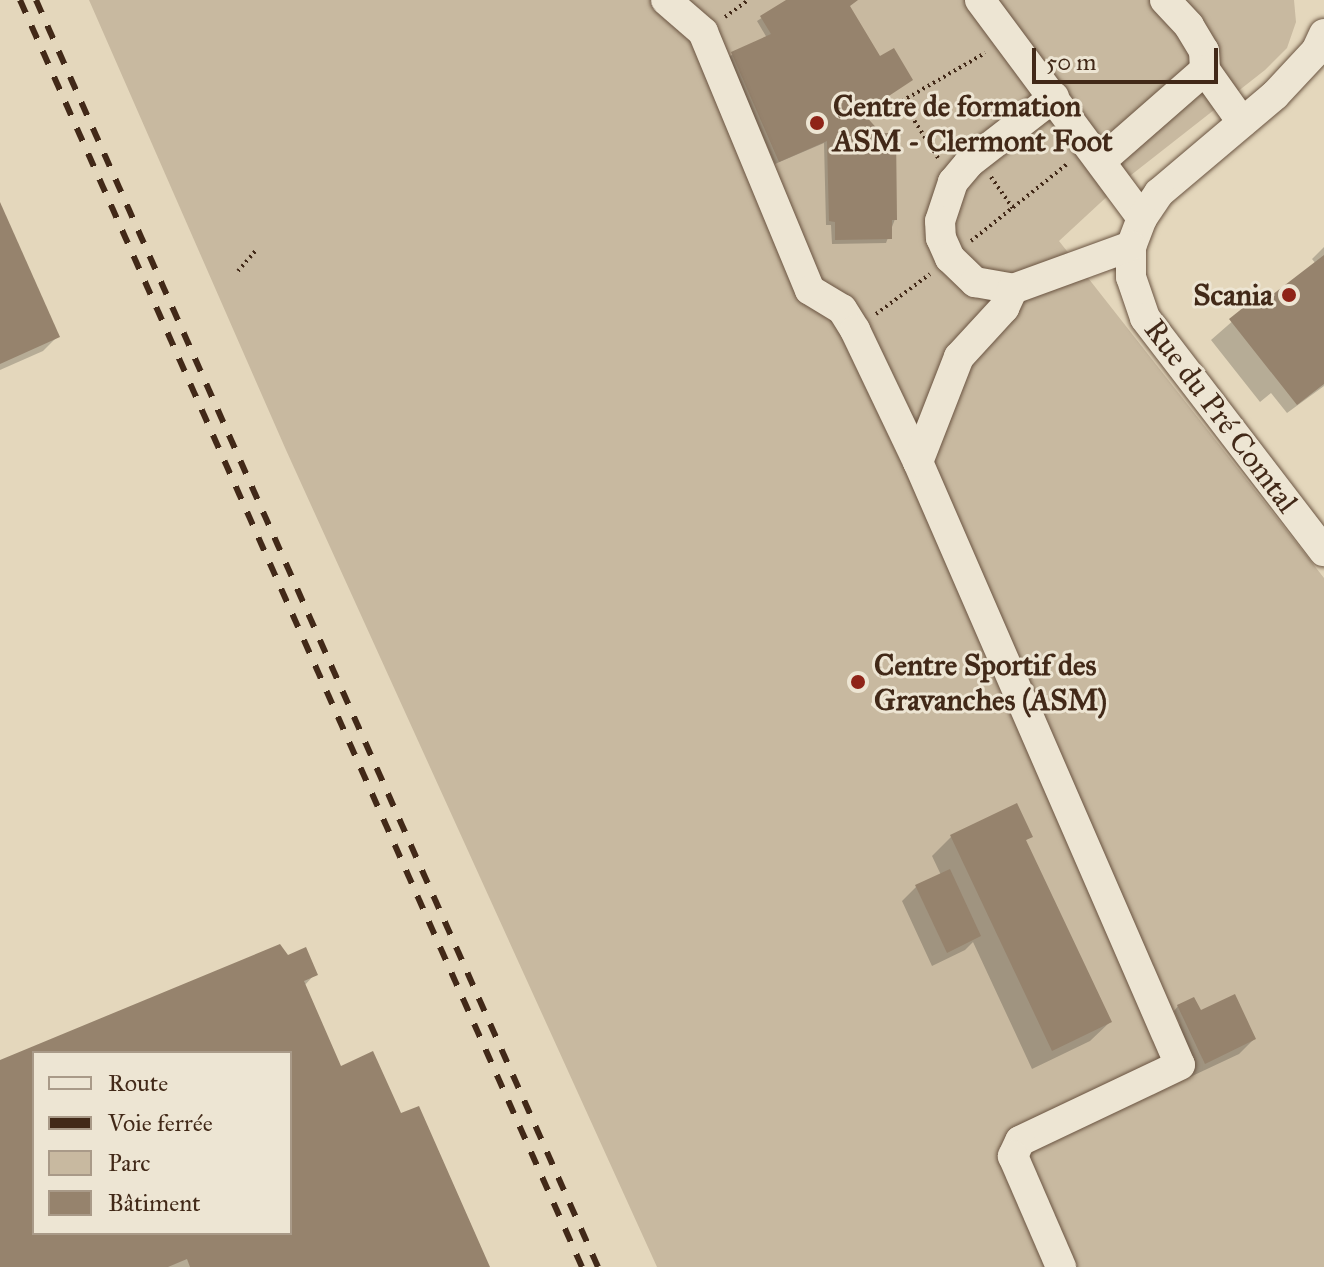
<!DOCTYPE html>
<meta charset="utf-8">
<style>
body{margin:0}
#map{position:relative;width:1324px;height:1267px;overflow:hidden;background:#e4d7bc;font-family:"IM FELL Great Primer",serif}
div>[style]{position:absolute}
.green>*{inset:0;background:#c8b9a0}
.shadow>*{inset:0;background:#0003}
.building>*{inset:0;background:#96836d}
.path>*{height:4px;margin-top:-2px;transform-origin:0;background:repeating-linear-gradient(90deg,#422918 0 2px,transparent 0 6px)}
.roads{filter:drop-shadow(0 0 2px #6a5441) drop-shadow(0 0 2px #6a5441)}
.minor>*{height:30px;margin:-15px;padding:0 15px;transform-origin:15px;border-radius:15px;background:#ede5d3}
.rail>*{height:6px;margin-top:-3px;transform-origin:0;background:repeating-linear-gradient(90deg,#422918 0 14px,transparent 0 28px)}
.dots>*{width:22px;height:22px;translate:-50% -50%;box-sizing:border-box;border:4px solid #ede5d3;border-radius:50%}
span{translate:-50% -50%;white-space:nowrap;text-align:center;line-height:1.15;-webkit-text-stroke:6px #ede5d3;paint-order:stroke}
.poi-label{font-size:30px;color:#422918;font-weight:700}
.left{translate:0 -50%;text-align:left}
.right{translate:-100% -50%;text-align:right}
.street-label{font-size:30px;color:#422918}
.legend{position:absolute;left:32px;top:1051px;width:260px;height:184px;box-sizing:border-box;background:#ede5d3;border:2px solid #a99a88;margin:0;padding:10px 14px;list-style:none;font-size:24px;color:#422918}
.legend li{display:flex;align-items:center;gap:16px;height:40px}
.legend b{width:40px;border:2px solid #a99a88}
.scale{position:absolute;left:1032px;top:48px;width:186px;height:36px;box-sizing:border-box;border:4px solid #422918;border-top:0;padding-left:10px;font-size:24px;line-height:28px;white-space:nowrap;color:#422918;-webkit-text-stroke:6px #ede5d3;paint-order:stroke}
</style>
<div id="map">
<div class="green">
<i style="clip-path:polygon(89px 0,1294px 0,1296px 22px,1287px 48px,1265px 70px,1126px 179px,1059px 241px,1324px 578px,1324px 1267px,657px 1267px,286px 450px)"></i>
</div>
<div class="shadow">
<i style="clip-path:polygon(790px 0,857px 0,848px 6px,861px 114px,895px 219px,886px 243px,832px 244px,831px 225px,826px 225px,824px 143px,775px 164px,728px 57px,767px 38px,757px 21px)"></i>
<i style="clip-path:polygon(0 207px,58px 336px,43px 351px,0 370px)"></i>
<i style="clip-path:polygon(1324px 247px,1324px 386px,1287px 413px,1271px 393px,1260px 402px,1211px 340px,1259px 298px,1264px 304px,1316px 264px,1312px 259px)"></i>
<i style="clip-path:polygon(952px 836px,1030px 836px,1025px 841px,1110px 1022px,1090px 1041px,1032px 1069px,973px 942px,965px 950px,932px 966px,902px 901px,917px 886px,941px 875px,932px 856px)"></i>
<i style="clip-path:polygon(evenodd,287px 958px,315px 974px,304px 986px,340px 1068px,400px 1116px,488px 1267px,0 1267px,0 1062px,287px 958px,34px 1053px,290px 1053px,290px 1233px,34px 1233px,34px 1053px)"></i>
<i style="clip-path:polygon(1178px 1006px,1254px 1039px,1239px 1054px,1190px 1077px,1170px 1034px,1180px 1024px,1174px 1011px)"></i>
</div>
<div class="building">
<i style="clip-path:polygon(786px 0,858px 0,850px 6px,880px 56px,894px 48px,913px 80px,863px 113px,881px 133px,896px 133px,897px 220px,892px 220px,892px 239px,835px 240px,835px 222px,829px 221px,827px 141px,779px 162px,731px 52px,771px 34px,760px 16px)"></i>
<i style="clip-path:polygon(0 202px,60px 337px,0 364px)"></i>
<i style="clip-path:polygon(1324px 255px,1324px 384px,1297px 405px,1229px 319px,1259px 295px,1264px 301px)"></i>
<i style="clip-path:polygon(1017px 803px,1033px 837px,1026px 840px,1112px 1022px,1052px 1051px,950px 835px)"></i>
<i style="clip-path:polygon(950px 869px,981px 936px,947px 953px,915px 885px)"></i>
<i style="clip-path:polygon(evenodd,280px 944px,288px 955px,306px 947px,318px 975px,304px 981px,341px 1066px,373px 1051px,401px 1113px,419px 1106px,490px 1267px,190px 1267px,187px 1259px,168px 1267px,0 1267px,0 1060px,280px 944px,34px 1053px,290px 1053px,290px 1233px,34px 1233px,34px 1053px)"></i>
<i style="clip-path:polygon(1235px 994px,1256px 1039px,1205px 1064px,1177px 1005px,1194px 997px,1201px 1010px)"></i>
</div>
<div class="path">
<i style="left:725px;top:17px;width:29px;rotate:-36deg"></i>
<i style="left:938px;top:158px;width:67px;rotate:-122.3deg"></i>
<i style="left:902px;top:101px;width:96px;rotate:-30deg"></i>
<i style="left:991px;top:177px;width:38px;rotate:55deg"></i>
<i style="left:971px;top:241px;width:123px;rotate:-38.7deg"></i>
<i style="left:238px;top:271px;width:29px;rotate:-49deg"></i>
<i style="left:876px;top:314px;width:67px;rotate:-36.5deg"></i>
</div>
<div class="roads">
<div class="minor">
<i style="left:666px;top:0;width:49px;rotate:40.9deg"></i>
<i style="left:703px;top:32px;width:279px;rotate:67.5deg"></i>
<i style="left:810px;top:290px;width:37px;rotate:31deg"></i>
<i style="left:842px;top:309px;width:25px;rotate:58deg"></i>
<i style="left:855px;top:330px;width:146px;rotate:64.5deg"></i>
<i style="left:918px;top:462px;width:657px;rotate:66.52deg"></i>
<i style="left:1180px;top:1065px;width:177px;rotate:154.6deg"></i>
<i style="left:1020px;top:1141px;width:17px;rotate:115deg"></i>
<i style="left:1013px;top:1156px;width:121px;rotate:66.6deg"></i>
<i style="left:980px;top:0;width:272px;rotate:53.4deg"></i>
<i style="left:1165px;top:0;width:35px;rotate:47deg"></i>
<i style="left:1189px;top:26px;width:29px;rotate:59deg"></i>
<i style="left:1204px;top:51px;width:19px;rotate:87deg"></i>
<i style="left:1205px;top:70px;width:64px;rotate:54.6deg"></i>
<i style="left:1324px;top:34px;width:19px;rotate:115deg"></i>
<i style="left:1316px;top:51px;width:60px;rotate:133deg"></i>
<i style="left:1275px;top:95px;width:152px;rotate:139.8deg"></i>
<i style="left:1159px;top:193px;width:30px;rotate:124deg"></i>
<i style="left:1142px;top:218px;width:30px;rotate:111deg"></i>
<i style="left:1131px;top:246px;width:31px;rotate:90deg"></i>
<i style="left:1131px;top:277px;width:43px;rotate:71.1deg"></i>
<i style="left:1145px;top:318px;width:294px;rotate:52.5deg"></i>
<i style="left:1054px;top:97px;width:108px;rotate:142.2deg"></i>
<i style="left:969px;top:163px;width:25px;rotate:130deg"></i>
<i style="left:953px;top:182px;width:41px;rotate:108.4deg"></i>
<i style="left:940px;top:221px;width:17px;rotate:87deg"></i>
<i style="left:941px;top:238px;width:22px;rotate:66deg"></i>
<i style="left:950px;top:258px;width:35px;rotate:44deg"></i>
<i style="left:975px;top:282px;width:39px;rotate:10deg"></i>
<i style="left:1013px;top:289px;width:126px;rotate:-20deg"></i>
<i style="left:1101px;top:161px;width:138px;rotate:-41.2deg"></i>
<i style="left:918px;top:462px;width:113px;rotate:-68.7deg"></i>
<i style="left:959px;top:357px;width:67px;rotate:-47.4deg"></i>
<i style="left:1004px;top:308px;width:21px;rotate:-65deg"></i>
</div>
</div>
<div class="rail">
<i style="left:20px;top:0;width:1386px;rotate:66.08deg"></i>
<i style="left:36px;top:0;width:1386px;rotate:66.08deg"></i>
</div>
<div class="dots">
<i style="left:817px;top:123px;background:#8f2418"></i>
<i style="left:1289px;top:295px;background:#8f2418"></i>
<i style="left:858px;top:682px;background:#8f2418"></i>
</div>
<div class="poi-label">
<span class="left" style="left:833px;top:123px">Centre de formation<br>ASM - Clermont Foot</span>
<span class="right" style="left:1273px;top:295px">Scania</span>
<span class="left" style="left:874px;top:682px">Centre Sportif des<br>Gravanches (ASM)</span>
</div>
<div class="street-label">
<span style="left:1221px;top:416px;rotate:53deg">Rue du Pré Comtal</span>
</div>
<ul class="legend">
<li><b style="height:10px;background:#ede5d3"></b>Route</li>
<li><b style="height:10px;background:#422918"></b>Voie ferrée</li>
<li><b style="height:22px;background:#c8b9a0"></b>Parc</li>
<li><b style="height:22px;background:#96836d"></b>Bâtiment</li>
</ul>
<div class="scale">50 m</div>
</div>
